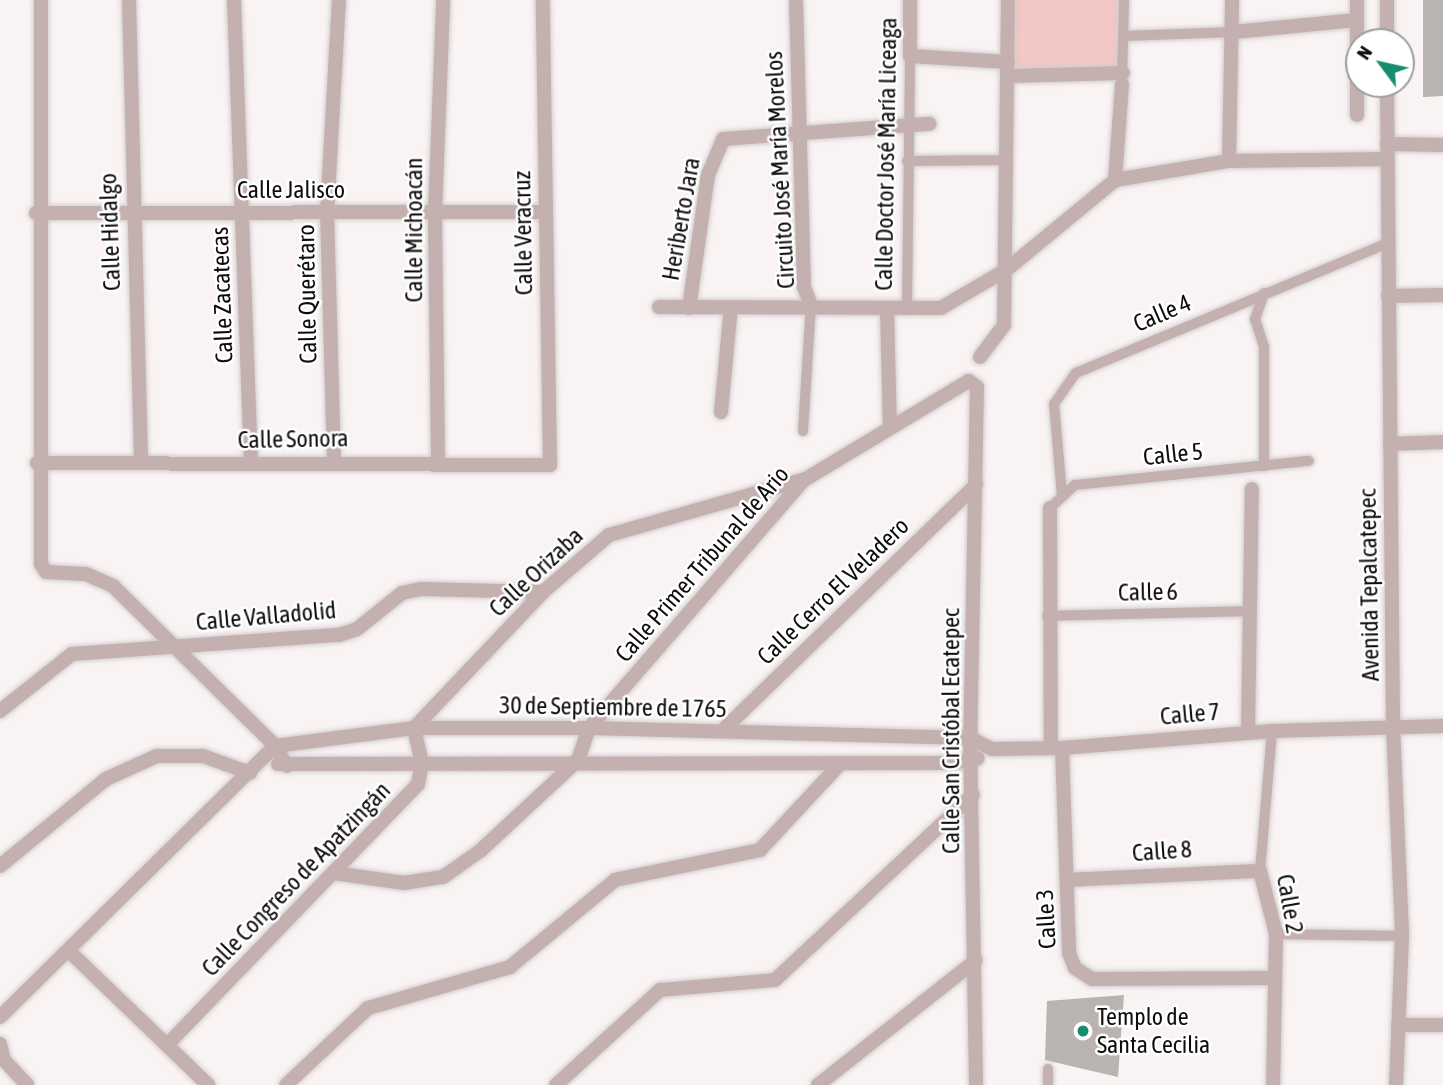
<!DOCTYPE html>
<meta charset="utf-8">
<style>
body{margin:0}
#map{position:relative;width:1443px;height:1085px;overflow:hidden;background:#f9f3f3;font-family:"Asap Condensed",sans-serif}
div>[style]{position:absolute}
.green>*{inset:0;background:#f2c7c6}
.building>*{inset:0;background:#b9b3b2}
.roads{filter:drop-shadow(0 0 2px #d3cece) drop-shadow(0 0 2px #d3cece)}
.pedestrian>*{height:10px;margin:-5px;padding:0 5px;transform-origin:5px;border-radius:5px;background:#c4b0af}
.minor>*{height:14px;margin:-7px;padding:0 7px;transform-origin:7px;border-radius:7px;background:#c4b0af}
.dots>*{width:19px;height:19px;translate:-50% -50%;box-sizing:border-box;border:4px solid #fff;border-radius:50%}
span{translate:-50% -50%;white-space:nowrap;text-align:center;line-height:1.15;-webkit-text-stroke:5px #fff;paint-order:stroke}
.street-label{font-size:24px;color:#0e0c0c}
.poi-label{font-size:24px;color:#0e0c0c}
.left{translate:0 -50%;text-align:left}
.north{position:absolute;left:1345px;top:28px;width:70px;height:70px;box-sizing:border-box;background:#fff;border:2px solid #9f9e9e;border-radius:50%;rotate:303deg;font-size:19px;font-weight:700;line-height:28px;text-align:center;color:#0e0c0c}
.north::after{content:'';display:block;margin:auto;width:24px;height:32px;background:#198c6e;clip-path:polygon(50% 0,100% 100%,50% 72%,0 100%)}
</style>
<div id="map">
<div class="green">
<i style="clip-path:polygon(1009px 0,1122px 0,1121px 71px,1009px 74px)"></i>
</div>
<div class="building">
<i style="clip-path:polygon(1423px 0,1443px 0,1443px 96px,1423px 97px)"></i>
<i style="clip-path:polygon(1124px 995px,1118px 1077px,1045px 1060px,1047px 1001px)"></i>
</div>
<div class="roads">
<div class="pedestrian">
<i style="left:1124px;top:36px;width:110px;rotate:-2.1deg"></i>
<i style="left:1122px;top:78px;width:78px;rotate:-88.5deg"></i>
<i style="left:907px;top:161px;width:101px;rotate:-0.6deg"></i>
<i style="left:1264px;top:293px;width:28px;rotate:109deg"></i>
<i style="left:1255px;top:319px;width:29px;rotate:72deg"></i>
<i style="left:1264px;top:347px;width:119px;rotate:90deg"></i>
<i style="left:907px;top:309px;width:253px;rotate:-89.3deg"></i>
<i style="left:803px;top:431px;width:126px;rotate:-86.4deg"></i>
<i style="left:1062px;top:495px;width:91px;rotate:-95deg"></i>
<i style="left:1054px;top:404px;width:38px;rotate:-55deg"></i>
<i style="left:1076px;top:373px;width:336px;rotate:-22.6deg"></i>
<i style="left:1050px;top:508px;width:34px;rotate:-43deg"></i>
<i style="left:1075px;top:485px;width:235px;rotate:-5.9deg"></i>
<i style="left:1047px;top:616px;width:202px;rotate:-1.4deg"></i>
<i style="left:1260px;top:871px;width:141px;rotate:-85.1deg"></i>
<i style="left:1276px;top:934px;width:126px;rotate:0.9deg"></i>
<i style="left:1048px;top:1069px;width:16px;rotate:90deg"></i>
</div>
<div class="minor">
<i style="left:41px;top:0;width:564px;rotate:90deg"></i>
<i style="left:41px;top:564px;width:9px;rotate:58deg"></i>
<i style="left:46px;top:572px;width:40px;rotate:2.9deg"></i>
<i style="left:86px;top:574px;width:30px;rotate:24deg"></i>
<i style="left:113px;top:586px;width:228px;rotate:44.6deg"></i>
<i style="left:275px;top:746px;width:23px;rotate:59deg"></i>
<i style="left:129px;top:0;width:463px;rotate:88.5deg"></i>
<i style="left:234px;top:0;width:462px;rotate:87.9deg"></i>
<i style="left:796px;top:0;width:287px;rotate:88.4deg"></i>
<i style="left:804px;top:287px;width:19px;rotate:69deg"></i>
<i style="left:910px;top:0;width:56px;rotate:90deg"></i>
<i style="left:910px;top:56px;width:98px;rotate:3.5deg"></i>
<i style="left:1234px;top:32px;width:123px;rotate:-5.6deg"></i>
<i style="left:1387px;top:42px;width:42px;rotate:-90deg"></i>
<i style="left:1008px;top:76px;width:115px;rotate:-1.5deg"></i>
<i style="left:1387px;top:84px;width:642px;rotate:89.46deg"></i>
<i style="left:1393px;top:726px;width:210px;rotate:87.5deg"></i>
<i style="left:1402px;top:936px;width:149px;rotate:92.3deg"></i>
<i style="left:1357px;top:115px;width:115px;rotate:-90deg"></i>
<i style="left:1387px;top:144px;width:56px;rotate:1deg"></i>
<i style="left:1229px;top:161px;width:161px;rotate:-88.9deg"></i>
<i style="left:1115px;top:180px;width:96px;rotate:-85.8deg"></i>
<i style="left:36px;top:213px;width:509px;rotate:-0.11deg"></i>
<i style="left:1388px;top:296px;width:55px;rotate:-1deg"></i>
<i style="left:659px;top:307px;width:282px;rotate:0.2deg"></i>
<i style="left:941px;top:308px;width:75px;rotate:-30.3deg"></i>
<i style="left:1006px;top:270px;width:141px;rotate:-39.5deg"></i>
<i style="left:1115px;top:180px;width:116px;rotate:-9.5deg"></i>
<i style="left:1229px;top:161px;width:158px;rotate:-0.7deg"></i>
<i style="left:689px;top:308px;width:134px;rotate:-81.9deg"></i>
<i style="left:708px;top:175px;width:39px;rotate:-67deg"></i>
<i style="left:723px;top:139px;width:207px;rotate:-4.2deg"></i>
<i style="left:887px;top:308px;width:120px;rotate:88.6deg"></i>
<i style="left:980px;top:357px;width:40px;rotate:-53deg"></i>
<i style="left:1004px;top:325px;width:325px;rotate:-89.3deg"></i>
<i style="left:721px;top:412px;width:105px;rotate:-84.6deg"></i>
<i style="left:1390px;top:444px;width:53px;rotate:-2.2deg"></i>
<i style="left:438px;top:460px;width:247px;rotate:-90.7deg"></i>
<i style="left:435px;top:213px;width:213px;rotate:-87.8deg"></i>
<i style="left:334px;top:461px;width:248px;rotate:-91.6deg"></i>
<i style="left:327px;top:213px;width:213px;rotate:-86.8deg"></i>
<i style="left:37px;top:463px;width:513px;rotate:0.22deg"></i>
<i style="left:550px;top:465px;width:465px;rotate:-90.9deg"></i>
<i style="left:1050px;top:508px;width:240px;rotate:89.8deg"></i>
<i style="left:0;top:711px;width:92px;rotate:-38.4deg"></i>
<i style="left:72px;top:654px;width:268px;rotate:-4.1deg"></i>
<i style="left:339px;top:635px;width:19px;rotate:-18deg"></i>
<i style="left:357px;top:629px;width:58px;rotate:-38.7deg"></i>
<i style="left:402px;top:593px;width:19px;rotate:-12deg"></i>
<i style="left:421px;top:589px;width:122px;rotate:1.4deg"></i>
<i style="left:722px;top:731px;width:354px;rotate:-44.1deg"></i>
<i style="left:1248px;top:732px;width:243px;rotate:-89.1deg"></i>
<i style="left:1062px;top:748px;width:205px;rotate:88deg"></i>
<i style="left:1069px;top:953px;width:16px;rotate:68deg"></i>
<i style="left:1075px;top:968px;width:20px;rotate:33deg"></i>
<i style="left:1092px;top:979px;width:181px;rotate:-0.3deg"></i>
<i style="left:278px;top:764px;width:673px;rotate:-0.09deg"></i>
<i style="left:951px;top:763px;width:27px;rotate:-10deg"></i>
<i style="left:0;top:866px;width:137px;rotate:-39.4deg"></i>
<i style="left:106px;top:779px;width:56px;rotate:-24.3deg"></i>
<i style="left:157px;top:756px;width:46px"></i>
<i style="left:203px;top:756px;width:50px;rotate:19.9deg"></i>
<i style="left:334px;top:873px;width:71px;rotate:8.1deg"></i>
<i style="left:404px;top:883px;width:39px;rotate:-9deg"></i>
<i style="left:443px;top:877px;width:45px;rotate:-35.1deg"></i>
<i style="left:480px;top:851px;width:134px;rotate:-42.9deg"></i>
<i style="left:578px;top:760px;width:34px;rotate:-71deg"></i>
<i style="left:589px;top:728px;width:328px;rotate:-49.1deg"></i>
<i style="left:804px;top:480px;width:192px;rotate:-31deg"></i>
<i style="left:969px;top:381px;width:10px;rotate:37deg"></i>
<i style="left:977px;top:387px;width:351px;rotate:91.1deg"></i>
<i style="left:970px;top:738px;width:347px;rotate:89deg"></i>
<i style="left:1067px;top:880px;width:193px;rotate:-2.7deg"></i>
<i style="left:1260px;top:871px;width:65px;rotate:75.7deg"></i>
<i style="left:1276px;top:934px;width:151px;rotate:91.1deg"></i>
<i style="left:70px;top:952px;width:192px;rotate:43.9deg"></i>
<i style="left:0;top:1017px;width:386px;rotate:-44.6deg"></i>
<i style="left:275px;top:746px;width:140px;rotate:-7.4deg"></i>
<i style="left:414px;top:728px;width:175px"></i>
<i style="left:589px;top:728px;width:381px;rotate:1.5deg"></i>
<i style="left:970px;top:738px;width:25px;rotate:27deg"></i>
<i style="left:992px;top:749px;width:70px;rotate:-0.8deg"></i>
<i style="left:1062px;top:748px;width:211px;rotate:-4.6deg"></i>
<i style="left:1272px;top:731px;width:171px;rotate:-1.7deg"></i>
<i style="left:1398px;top:1025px;width:45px"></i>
<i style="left:0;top:1044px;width:16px;rotate:76deg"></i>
<i style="left:4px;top:1060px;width:34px;rotate:47deg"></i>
<i style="left:167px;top:1045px;width:362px;rotate:-46.1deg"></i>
<i style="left:418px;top:784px;width:21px;rotate:-79deg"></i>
<i style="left:422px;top:763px;width:36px;rotate:-103deg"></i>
<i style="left:414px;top:728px;width:187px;rotate:-46.5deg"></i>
<i style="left:543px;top:592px;width:87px;rotate:-40.8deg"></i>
<i style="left:609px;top:535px;width:201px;rotate:-15.9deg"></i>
<i style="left:286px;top:1085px;width:112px;rotate:-43.2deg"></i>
<i style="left:368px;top:1008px;width:148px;rotate:-16.1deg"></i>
<i style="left:510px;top:967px;width:136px;rotate:-39.6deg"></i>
<i style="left:615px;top:880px;width:148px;rotate:-11.7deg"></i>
<i style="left:760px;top:850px;width:117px;rotate:-47.1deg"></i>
<i style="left:556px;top:1085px;width:141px;rotate:-42.4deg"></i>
<i style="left:660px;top:990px;width:115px;rotate:-5deg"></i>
<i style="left:775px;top:980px;width:271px;rotate:-43.1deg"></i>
<i style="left:818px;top:1085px;width:201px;rotate:-38.3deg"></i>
</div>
</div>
<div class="dots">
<i style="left:1083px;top:1031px;background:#198c6e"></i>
</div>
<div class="street-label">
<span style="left:886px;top:154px;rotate:-89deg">Calle Doctor José María Liceaga</span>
<span style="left:780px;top:170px;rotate:-93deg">Circuito José María Morelos</span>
<span style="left:291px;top:190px">Calle Jalisco</span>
<span style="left:681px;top:219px;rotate:-80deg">Heriberto Jara</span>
<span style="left:414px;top:230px;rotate:-90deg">Calle Michoacán</span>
<span style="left:110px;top:232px;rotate:-92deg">Calle Hidalgo</span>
<span style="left:523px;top:233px;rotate:-91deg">Calle Veracruz</span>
<span style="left:307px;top:294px;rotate:-91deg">Calle Querétaro</span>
<span style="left:222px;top:295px;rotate:-92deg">Calle Zacatecas</span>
<span style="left:1162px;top:313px;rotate:-23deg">Calle 4</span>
<span style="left:293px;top:439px;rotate:-1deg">Calle Sonora</span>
<span style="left:1173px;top:454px;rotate:-6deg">Calle 5</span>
<span style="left:702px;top:564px;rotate:-49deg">Calle Primer Tribunal de Ario</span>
<span style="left:536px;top:572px;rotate:-43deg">Calle Orizaba</span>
<span style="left:1369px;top:585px;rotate:-91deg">Avenida Tepalcatepec</span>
<span style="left:833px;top:591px;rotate:-44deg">Calle Cerro El Veladero</span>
<span style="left:1148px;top:592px;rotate:-1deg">Calle 6</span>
<span style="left:266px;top:616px;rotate:-5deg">Calle Valladolid</span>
<span style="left:613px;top:707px;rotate:1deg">30 de Septiembre de 1765</span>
<span style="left:1190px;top:714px;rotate:-5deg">Calle 7</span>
<span style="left:951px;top:731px;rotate:-90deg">Calle San Cristóbal Ecatepec</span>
<span style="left:1162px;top:851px;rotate:-4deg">Calle 8</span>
<span style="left:296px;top:879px;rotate:-46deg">Calle Congreso de Apatzingán</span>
<span style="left:1290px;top:904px;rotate:80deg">Calle 2</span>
<span style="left:1046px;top:919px;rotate:-93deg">Calle 3</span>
</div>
<div class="poi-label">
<span class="left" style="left:1097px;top:1031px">Templo de<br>Santa Cecilia</span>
</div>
<div class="north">N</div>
</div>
